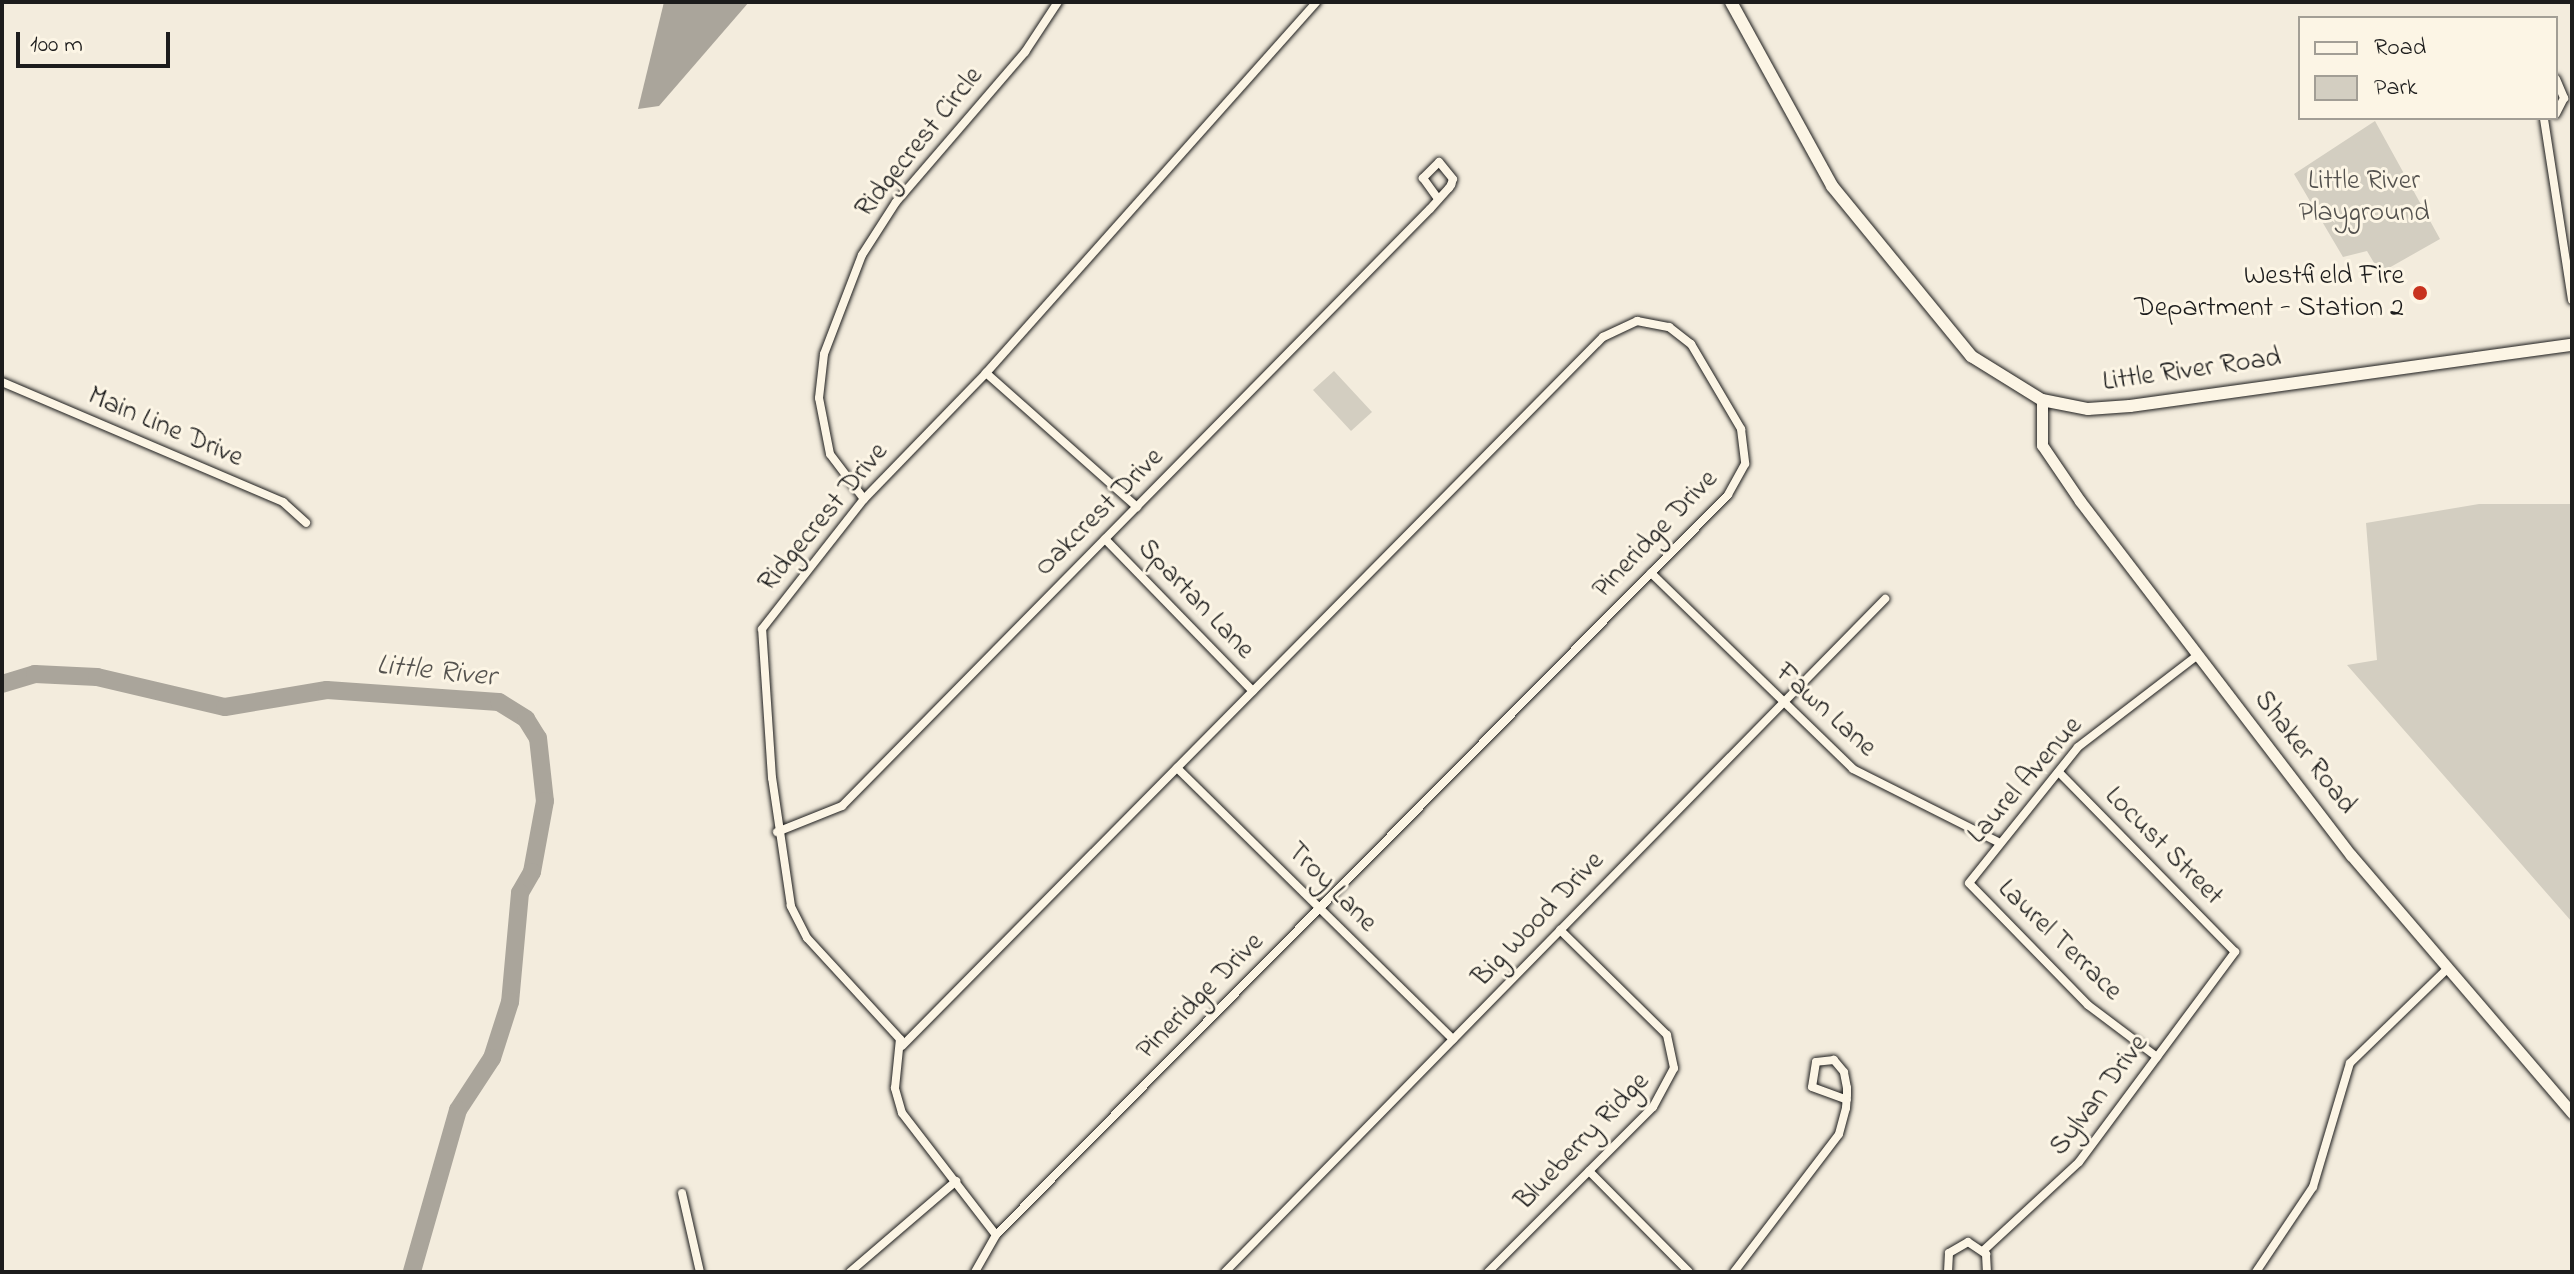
<!DOCTYPE html>
<style>
body{margin:0}
#map{position:relative;width:2574px;height:1274px;overflow:hidden;background:#f3ecdd;font-family:"Indie Flower",sans-serif}
div>[style]{position:absolute}
.green>*{inset:0;background:#d3cec1}
.water>*{inset:0;background:#aaa59b}
.river>*{height:18px;margin:-9px;padding:0 9px;transform-origin:9px;border-radius:9px;background:#aaa59b}
.roads{filter:drop-shadow(0 0 2px #1c1c1c) drop-shadow(0 0 2px #1c1c1c)}
.minor>*{height:8px;margin:-4px;padding:0 4px;transform-origin:4px;border-radius:4px;background:#fcf5e5}
.tertiary>*{height:11px;margin:-5.5px;padding:0 5.5px;transform-origin:5.5px;border-radius:5.5px;background:#fcf5e5}
.secondary>*{height:12px;margin:-6px;padding:0 6px;transform-origin:6px;border-radius:6px;background:#fcf5e5}
.dots>*{width:22px;height:22px;translate:-50% -50%;box-sizing:border-box;border:4px solid #fcf5e5;border-radius:50%}
span{translate:-50% -50%;white-space:nowrap;text-align:center;line-height:1.15;-webkit-text-stroke:6px #fcf5e5;paint-order:stroke}
.street-label{font-size:28px;color:#1c1c1c}
.park-label{font-size:28px;color:#53514e}
.poi-label{font-size:28px;color:#1c1c1c}
.right{translate:-100% -50%;text-align:right}
.water-label{font-size:30px;color:#55534f;font-style:italic}
.frame{position:absolute;inset:0;border:4px solid #1c1c1c;pointer-events:none}
.legend{position:absolute;left:2298px;top:16px;width:260px;height:104px;box-sizing:border-box;background:#fcf5e5;border:2px solid #a29e95;margin:0;padding:10px 14px;list-style:none;font-size:24px;color:#1c1c1c}
.legend li{display:flex;align-items:center;gap:16px;height:40px}
.legend b{width:40px;border:2px solid #a29e95}
.scale{position:absolute;left:16px;top:32px;width:154px;height:36px;box-sizing:border-box;border:4px solid #1c1c1c;border-top:0;padding-left:10px;font-size:24px;line-height:28px;white-space:nowrap;color:#1c1c1c;-webkit-text-stroke:6px #fcf5e5;paint-order:stroke}
</style>
<div id="map">
<div class="green">
<i style="clip-path:polygon(2375px 121px,2440px 239px,2380px 273px,2367px 251px,2343px 257px,2294px 174px)"></i>
<i style="clip-path:polygon(1334px 371px,1372px 412px,1351px 431px,1313px 390px)"></i>
<i style="clip-path:polygon(2479px 504px,2572px 504px,2572px 922px,2347px 665px,2377px 660px,2366px 523px)"></i>
</div>
<div class="water">
<i style="clip-path:polygon(664px 2px,749px 2px,659px 106px,638px 109px)"></i>
</div>
<div class="river">
<i style="left:2px;top:684px;width:34px;rotate:-17deg"></i>
<i style="left:35px;top:674px;width:62px;rotate:2.8deg"></i>
<i style="left:97px;top:677px;width:131px;rotate:13.2deg"></i>
<i style="left:225px;top:707px;width:103px;rotate:-9.5deg"></i>
<i style="left:327px;top:690px;width:172px;rotate:4deg"></i>
<i style="left:499px;top:702px;width:32px;rotate:32deg"></i>
<i style="left:526px;top:719px;width:22px;rotate:58deg"></i>
<i style="left:538px;top:738px;width:63px;rotate:83.7deg"></i>
<i style="left:545px;top:801px;width:72px;rotate:100.4deg"></i>
<i style="left:532px;top:872px;width:24px;rotate:120deg"></i>
<i style="left:520px;top:893px;width:109px;rotate:95.2deg"></i>
<i style="left:510px;top:1002px;width:59px;rotate:107.8deg"></i>
<i style="left:492px;top:1058px;width:62px;rotate:123.2deg"></i>
<i style="left:458px;top:1110px;width:168px;rotate:105.9deg"></i>
</div>
<div class="roads">
<div class="minor">
<i style="left:2556px;top:79px;width:21px;rotate:67deg"></i>
<i style="left:2564px;top:98px;width:18px;rotate:117deg"></i>
<i style="left:2544px;top:119px;width:183px;rotate:81.2deg"></i>
<i style="left:986px;top:373px;width:202px;rotate:41.6deg"></i>
<i style="left:2px;top:382px;width:306px;rotate:23.1deg"></i>
<i style="left:283px;top:502px;width:31px;rotate:42deg"></i>
<i style="left:864px;top:499px;width:56px;rotate:-127.1deg"></i>
<i style="left:830px;top:454px;width:57px;rotate:-101.1deg"></i>
<i style="left:819px;top:398px;width:44px;rotate:-83.5deg"></i>
<i style="left:824px;top:354px;width:106px;rotate:-69deg"></i>
<i style="left:862px;top:255px;width:63px;rotate:-57.3deg"></i>
<i style="left:896px;top:202px;width:198px;rotate:-49.3deg"></i>
<i style="left:1025px;top:52px;width:60px;rotate:-56.6deg"></i>
<i style="left:1105px;top:539px;width:212px;rotate:45.8deg"></i>
<i style="left:1651px;top:573px;width:281px;rotate:44.1deg"></i>
<i style="left:1853px;top:769px;width:162px;rotate:26.7deg"></i>
<i style="left:1177px;top:768px;width:387px;rotate:44.5deg"></i>
<i style="left:777px;top:832px;width:70px;rotate:-21.8deg"></i>
<i style="left:842px;top:806px;width:838px;rotate:-45.44deg"></i>
<i style="left:1430px;top:209px;width:28px;rotate:-48deg"></i>
<i style="left:1449px;top:188px;width:4px;rotate:-56deg"></i>
<i style="left:1451px;top:185px;width:6px;rotate:-72deg"></i>
<i style="left:1453px;top:179px;width:22px;rotate:-129deg"></i>
<i style="left:1439px;top:162px;width:23px;rotate:135deg"></i>
<i style="left:1423px;top:178px;width:26px;rotate:54deg"></i>
<i style="left:902px;top:1046px;width:997px;rotate:-45.33deg"></i>
<i style="left:1603px;top:337px;width:38px;rotate:-25deg"></i>
<i style="left:1637px;top:321px;width:33px;rotate:11deg"></i>
<i style="left:1669px;top:327px;width:28px;rotate:38deg"></i>
<i style="left:1691px;top:344px;width:99px;rotate:59.5deg"></i>
<i style="left:1741px;top:429px;width:35px;rotate:83deg"></i>
<i style="left:1745px;top:464px;width:35px;rotate:119deg"></i>
<i style="left:1728px;top:495px;width:1041px;rotate:134.69deg"></i>
<i style="left:996px;top:1235px;width:43px;rotate:119.6deg"></i>
<i style="left:2157px;top:1057px;width:86px;rotate:-143deg"></i>
<i style="left:2088px;top:1005px;width:170px;rotate:-134.3deg"></i>
<i style="left:1969px;top:883px;width:174px;rotate:-51.3deg"></i>
<i style="left:2078px;top:747px;width:151px;rotate:-37.5deg"></i>
<i style="left:1589px;top:1171px;width:142px;rotate:45.3deg"></i>
<i style="left:682px;top:1193px;width:81px;rotate:77.2deg"></i>
<i style="left:996px;top:1235px;width:154px;rotate:-127.6deg"></i>
<i style="left:902px;top:1113px;width:26px;rotate:-106deg"></i>
<i style="left:895px;top:1088px;width:49px;rotate:-84.2deg"></i>
<i style="left:900px;top:1039px;width:137px;rotate:-132.6deg"></i>
<i style="left:807px;top:938px;width:36px;rotate:-117deg"></i>
<i style="left:791px;top:906px;width:129px;rotate:-98.4deg"></i>
<i style="left:772px;top:778px;width:149px;rotate:-93.8deg"></i>
<i style="left:762px;top:629px;width:165px;rotate:-51.9deg"></i>
<i style="left:864px;top:499px;width:175px;rotate:-45.9deg"></i>
<i style="left:986px;top:373px;width:497px;rotate:-48.3deg"></i>
<i style="left:1984px;top:1250px;width:129px;rotate:-42.8deg"></i>
<i style="left:2079px;top:1162px;width:262px;rotate:-53.4deg"></i>
<i style="left:2235px;top:952px;width:252px;rotate:-134.4deg"></i>
<i style="left:850px;top:1272px;width:140px;rotate:-40.6deg"></i>
<i style="left:1225px;top:1272px;width:943px;rotate:-45.56deg"></i>
<i style="left:1488px;top:1272px;width:233px;rotate:-45deg"></i>
<i style="left:1653px;top:1107px;width:44px;rotate:-61.7deg"></i>
<i style="left:1674px;top:1068px;width:34px;rotate:-102deg"></i>
<i style="left:1667px;top:1035px;width:150px;rotate:-135.5deg"></i>
<i style="left:1734px;top:1272px;width:173px;rotate:-52.7deg"></i>
<i style="left:1839px;top:1134px;width:27px;rotate:-75deg"></i>
<i style="left:1846px;top:1108px;width:13px;rotate:-86deg"></i>
<i style="left:1847px;top:1095px;width:7px;rotate:-90deg"></i>
<i style="left:1847px;top:1088px;width:16px;rotate:-101deg"></i>
<i style="left:1844px;top:1072px;width:16px;rotate:-130deg"></i>
<i style="left:1834px;top:1060px;width:18px;rotate:174deg"></i>
<i style="left:1816px;top:1062px;width:25px;rotate:99deg"></i>
<i style="left:1812px;top:1087px;width:37px;rotate:20deg"></i>
<i style="left:1948px;top:1272px;width:19px;rotate:-87deg"></i>
<i style="left:1949px;top:1253px;width:22px;rotate:-30deg"></i>
<i style="left:1968px;top:1242px;width:22px;rotate:34deg"></i>
<i style="left:1986px;top:1254px;width:18px;rotate:87deg"></i>
<i style="left:2256px;top:1272px;width:102px;rotate:-56.2deg"></i>
<i style="left:2313px;top:1187px;width:129px;rotate:-73.4deg"></i>
<i style="left:2350px;top:1063px;width:136px;rotate:-44.1deg"></i>
</div>
<div class="tertiary">
<i style="left:2042px;top:400px;width:45px;rotate:90deg"></i>
<i style="left:2042px;top:445px;width:68px;rotate:55.8deg"></i>
<i style="left:2080px;top:501px;width:446px;rotate:52.6deg"></i>
<i style="left:2351px;top:855px;width:340px;rotate:49.4deg"></i>
</div>
<div class="secondary">
<i style="left:1731px;top:2px;width:210px;rotate:61.2deg"></i>
<i style="left:1832px;top:186px;width:220px;rotate:50.7deg"></i>
<i style="left:1971px;top:356px;width:84px;rotate:31.8deg"></i>
<i style="left:2042px;top:400px;width:47px;rotate:11.1deg"></i>
<i style="left:2088px;top:409px;width:42px;rotate:-4.1deg"></i>
<i style="left:2130px;top:406px;width:446px;rotate:-7.9deg"></i>
</div>
</div>
<div class="dots">
<i style="left:2420px;top:293px;background:#c8321e"></i>
</div>
<div class="street-label">
<span style="left:920px;top:143px;rotate:-51deg">Ridgecrest Circle</span>
<span style="left:2192px;top:371px;rotate:-8deg">Little River Road</span>
<span style="left:165px;top:428px;rotate:23deg">Main Line Drive</span>
<span style="left:1100px;top:513px;rotate:-45deg">Oakcrest Drive</span>
<span style="left:824px;top:518px;rotate:-50deg">Ridgecrest Drive</span>
<span style="left:1656px;top:535px;rotate:-46deg">Pineridge Drive</span>
<span style="left:1195px;top:600px;rotate:46deg">Spartan Lane</span>
<span style="left:1825px;top:711px;rotate:42deg">Fawn Lane</span>
<span style="left:2304px;top:753px;rotate:52deg">Shaker Road</span>
<span style="left:2026px;top:781px;rotate:-49deg">Laurel Avenue</span>
<span style="left:2163px;top:847px;rotate:45deg">Locust Street</span>
<span style="left:1331px;top:888px;rotate:45deg">Troy Lane</span>
<span style="left:1539px;top:920px;rotate:-46deg">Big Wood Drive</span>
<span style="left:2059px;top:941px;rotate:44deg">Laurel Terrace</span>
<span style="left:1201px;top:997px;rotate:-45deg">Pineridge Drive</span>
<span style="left:2100px;top:1096px;rotate:-53deg">Sylvan Drive</span>
<span style="left:1583px;top:1142px;rotate:-46deg">Blueberry Ridge</span>
</div>
<div class="park-label">
<span style="left:2364px;top:198px">Little River<br>Playground</span>
</div>
<div class="poi-label">
<span class="right" style="left:2404px;top:293px">Westfield Fire<br>Department - Station 2</span>
</div>
<div class="water-label">
<span style="left:436px;top:672px;rotate:6deg">Little River</span>
</div>
<div class="frame"></div>
<ul class="legend">
<li><b style="height:10px;background:#fcf5e5"></b>Road</li>
<li><b style="height:22px;background:#d3cec1"></b>Park</li>
</ul>
<div class="scale">100 m</div>
</div>
